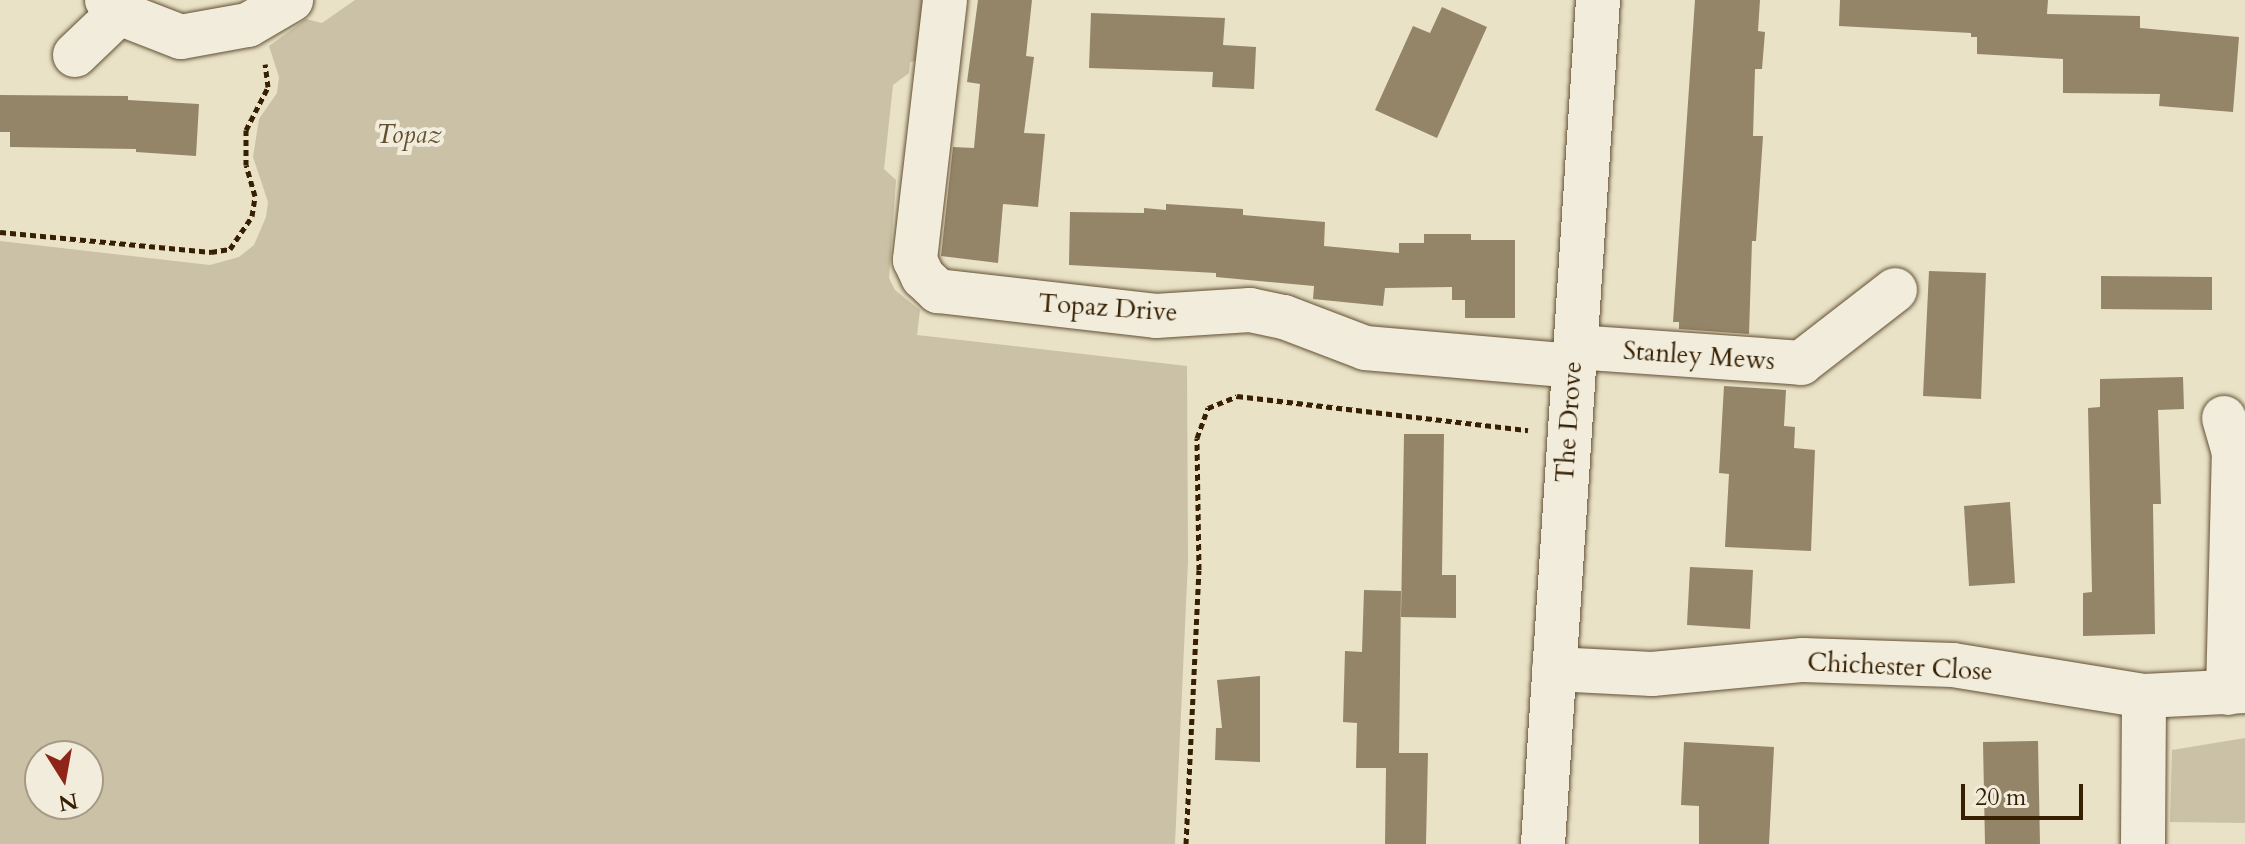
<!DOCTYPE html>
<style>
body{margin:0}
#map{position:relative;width:2245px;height:844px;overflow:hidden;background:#e9e2c7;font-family:Cardo,serif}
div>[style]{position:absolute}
.green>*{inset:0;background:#cbc1a6}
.building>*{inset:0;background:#948568}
.path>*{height:5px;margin-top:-2.5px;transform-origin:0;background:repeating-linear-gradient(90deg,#372002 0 6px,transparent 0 10px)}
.roads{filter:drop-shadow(0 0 2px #645033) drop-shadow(0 0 2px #645033)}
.minor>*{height:44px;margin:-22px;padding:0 22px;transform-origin:22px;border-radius:22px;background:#f1ecdb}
span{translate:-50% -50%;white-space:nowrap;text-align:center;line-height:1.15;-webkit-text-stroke:8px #f1ecdb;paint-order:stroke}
.park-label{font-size:26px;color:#635033;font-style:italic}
.street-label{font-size:26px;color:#372002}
.north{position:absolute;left:24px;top:740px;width:80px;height:80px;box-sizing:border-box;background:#f1ecdb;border:2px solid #a79a84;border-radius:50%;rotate:169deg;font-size:22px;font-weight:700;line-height:32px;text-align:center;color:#372002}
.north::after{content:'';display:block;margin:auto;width:28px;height:36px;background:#8f2418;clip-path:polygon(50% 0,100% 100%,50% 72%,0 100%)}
.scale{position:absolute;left:1961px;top:784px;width:122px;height:36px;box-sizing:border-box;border:4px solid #372002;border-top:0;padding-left:10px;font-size:24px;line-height:28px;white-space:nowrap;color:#372002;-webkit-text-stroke:6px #f1ecdb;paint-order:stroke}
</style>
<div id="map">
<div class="green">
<i style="clip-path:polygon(evenodd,355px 0,930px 0,921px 60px,910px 62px,909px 73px,893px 85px,884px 169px,896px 180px,889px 278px,895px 290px,920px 310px,917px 335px,1187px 366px,1188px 561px,1175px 844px,0 844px,0 241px,210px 265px,239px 257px,254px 245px,266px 217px,268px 202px,253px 157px,259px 119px,277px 93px,279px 77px,269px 46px,306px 19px,322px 23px,355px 0,40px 756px,88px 756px,88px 804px,40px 804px,40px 756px)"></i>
<i style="clip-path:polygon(2245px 738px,2245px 823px,2170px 822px,2172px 750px)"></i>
</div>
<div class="building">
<i style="clip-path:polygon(978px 0,1032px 0,1026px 56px,1034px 57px,1024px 133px,1045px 134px,1038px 207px,1003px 204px,998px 263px,941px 256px,953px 147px,974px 148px,980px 84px,967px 82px)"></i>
<i style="clip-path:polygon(1695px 0,1760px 0,1758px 31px,1765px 32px,1762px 69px,1755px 69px,1753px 136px,1763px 136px,1756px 241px,1752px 241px,1749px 334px,1679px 329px,1679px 322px,1673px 322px)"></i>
<i style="clip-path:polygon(1840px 0,2048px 0,2047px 14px,2140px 16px,2140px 28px,2239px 37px,2233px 112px,2159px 106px,2160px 94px,2063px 93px,2063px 59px,1977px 54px,1977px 37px,1971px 37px,1971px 33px,1839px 26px)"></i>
<i style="clip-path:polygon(1442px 7px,1487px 27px,1437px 138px,1375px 110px,1413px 26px,1430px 33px)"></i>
<i style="clip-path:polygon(1091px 13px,1225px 18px,1223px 45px,1256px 47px,1254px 89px,1212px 87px,1213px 72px,1089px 68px)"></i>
<i style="clip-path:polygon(0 95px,128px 96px,128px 100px,199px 104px,196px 156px,136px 152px,136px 149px,10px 147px,10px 132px,0 132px)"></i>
<i style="clip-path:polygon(1166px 204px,1243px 209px,1243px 215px,1325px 222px,1324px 246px,1399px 253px,1399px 243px,1424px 243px,1424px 234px,1471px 234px,1471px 240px,1515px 240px,1515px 318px,1465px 318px,1465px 300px,1452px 300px,1452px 287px,1385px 288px,1383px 306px,1313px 299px,1314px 286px,1216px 277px,1216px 273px,1069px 265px,1070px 212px,1144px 213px,1144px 208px,1166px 210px)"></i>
<i style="clip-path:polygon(1929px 271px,1986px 273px,1981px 399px,1923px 396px)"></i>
<i style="clip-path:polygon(2101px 276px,2212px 277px,2212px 310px,2101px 309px)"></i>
<i style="clip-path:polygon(2183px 377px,2184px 409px,2158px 410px,2161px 504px,2153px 504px,2155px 634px,2083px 636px,2083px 593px,2092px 592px,2088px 408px,2100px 407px,2100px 379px)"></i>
<i style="clip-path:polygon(1724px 386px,1786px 390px,1784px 426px,1795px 427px,1794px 448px,1815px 450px,1811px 551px,1725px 547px,1729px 474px,1719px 473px)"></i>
<i style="clip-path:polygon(1404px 434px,1444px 434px,1442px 575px,1456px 575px,1456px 618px,1401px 617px)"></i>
<i style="clip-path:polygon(2010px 502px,2015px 583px,1969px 586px,1964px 506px)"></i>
<i style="clip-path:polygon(1690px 567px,1753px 570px,1750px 629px,1687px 625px)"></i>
<i style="clip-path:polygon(1364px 590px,1401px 591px,1399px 753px,1428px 753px,1426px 844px,1385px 844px,1386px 768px,1356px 768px,1357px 723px,1343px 722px,1345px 651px,1362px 652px)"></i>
<i style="clip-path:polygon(1260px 676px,1260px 762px,1215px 760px,1216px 728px,1222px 728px,1217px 680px)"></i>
<i style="clip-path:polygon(2038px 741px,2040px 844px,1985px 844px,1983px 742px)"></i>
<i style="clip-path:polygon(1684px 742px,1774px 747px,1769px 844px,1699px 844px,1699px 806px,1681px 805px)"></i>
</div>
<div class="path">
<i style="left:0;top:232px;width:212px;rotate:5.4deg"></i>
<i style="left:211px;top:252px;width:19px;rotate:-9deg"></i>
<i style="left:230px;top:249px;width:40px;rotate:-56deg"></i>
<i style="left:252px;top:216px;width:20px;rotate:-81deg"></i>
<i style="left:255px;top:196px;width:32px;rotate:-106deg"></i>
<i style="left:246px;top:165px;width:35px;rotate:-90deg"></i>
<i style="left:246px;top:130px;width:48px;rotate:-62.9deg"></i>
<i style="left:268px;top:87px;width:23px;rotate:-97deg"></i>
<i style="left:1186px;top:844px;width:274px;rotate:-87.3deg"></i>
<i style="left:1199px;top:570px;width:132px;rotate:-90.9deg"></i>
<i style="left:1197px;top:438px;width:32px;rotate:-70deg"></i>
<i style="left:1208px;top:408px;width:31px;rotate:-22deg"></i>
<i style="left:1237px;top:396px;width:293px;rotate:6.7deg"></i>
</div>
<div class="roads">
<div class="minor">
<i style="left:107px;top:0;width:18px;rotate:47deg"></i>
<i style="left:119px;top:13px;width:66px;rotate:21.2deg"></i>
<i style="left:181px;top:37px;width:68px;rotate:-10.2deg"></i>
<i style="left:248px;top:25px;width:50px;rotate:-30.2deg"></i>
<i style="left:945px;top:0;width:262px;rotate:96.6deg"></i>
<i style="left:915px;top:260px;width:19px;rotate:65deg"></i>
<i style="left:923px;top:277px;width:21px;rotate:43deg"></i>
<i style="left:938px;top:291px;width:219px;rotate:6.5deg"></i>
<i style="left:1156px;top:316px;width:94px;rotate:-3.7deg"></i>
<i style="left:1250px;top:310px;width:35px;rotate:12deg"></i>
<i style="left:1284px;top:317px;width:87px;rotate:20.9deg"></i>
<i style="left:1365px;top:348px;width:209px;rotate:4.9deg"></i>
<i style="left:75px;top:55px;width:61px;rotate:-43.7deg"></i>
<i style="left:1575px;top:347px;width:227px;rotate:4deg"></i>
<i style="left:1801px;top:363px;width:119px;rotate:-37.8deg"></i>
<i style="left:2224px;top:418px;width:37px;rotate:74deg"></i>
<i style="left:1554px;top:669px;width:98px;rotate:2.9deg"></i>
<i style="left:1652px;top:674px;width:152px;rotate:-5.3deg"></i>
<i style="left:1803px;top:660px;width:150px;rotate:1.9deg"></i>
<i style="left:1953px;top:665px;width:193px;rotate:9.2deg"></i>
<i style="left:2144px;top:696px;width:101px;rotate:-2.8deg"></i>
<i style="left:2228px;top:693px;width:239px;rotate:-88.6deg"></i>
<i style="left:2234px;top:454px;width:11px"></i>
<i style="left:1543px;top:844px;width:846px;rotate:-86.27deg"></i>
<i style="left:2143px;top:844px;width:148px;rotate:-89.6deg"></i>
</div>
</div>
<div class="park-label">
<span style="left:409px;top:135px">Topaz</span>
</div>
<div class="street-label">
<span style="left:1108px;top:308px;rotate:4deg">Topaz Drive</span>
<span style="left:1699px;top:356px;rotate:4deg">Stanley Mews</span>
<span style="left:1569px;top:422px;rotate:-86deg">The Drove</span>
<span style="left:1900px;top:667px;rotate:3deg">Chichester Close</span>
</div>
<div class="north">N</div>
<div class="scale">20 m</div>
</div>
